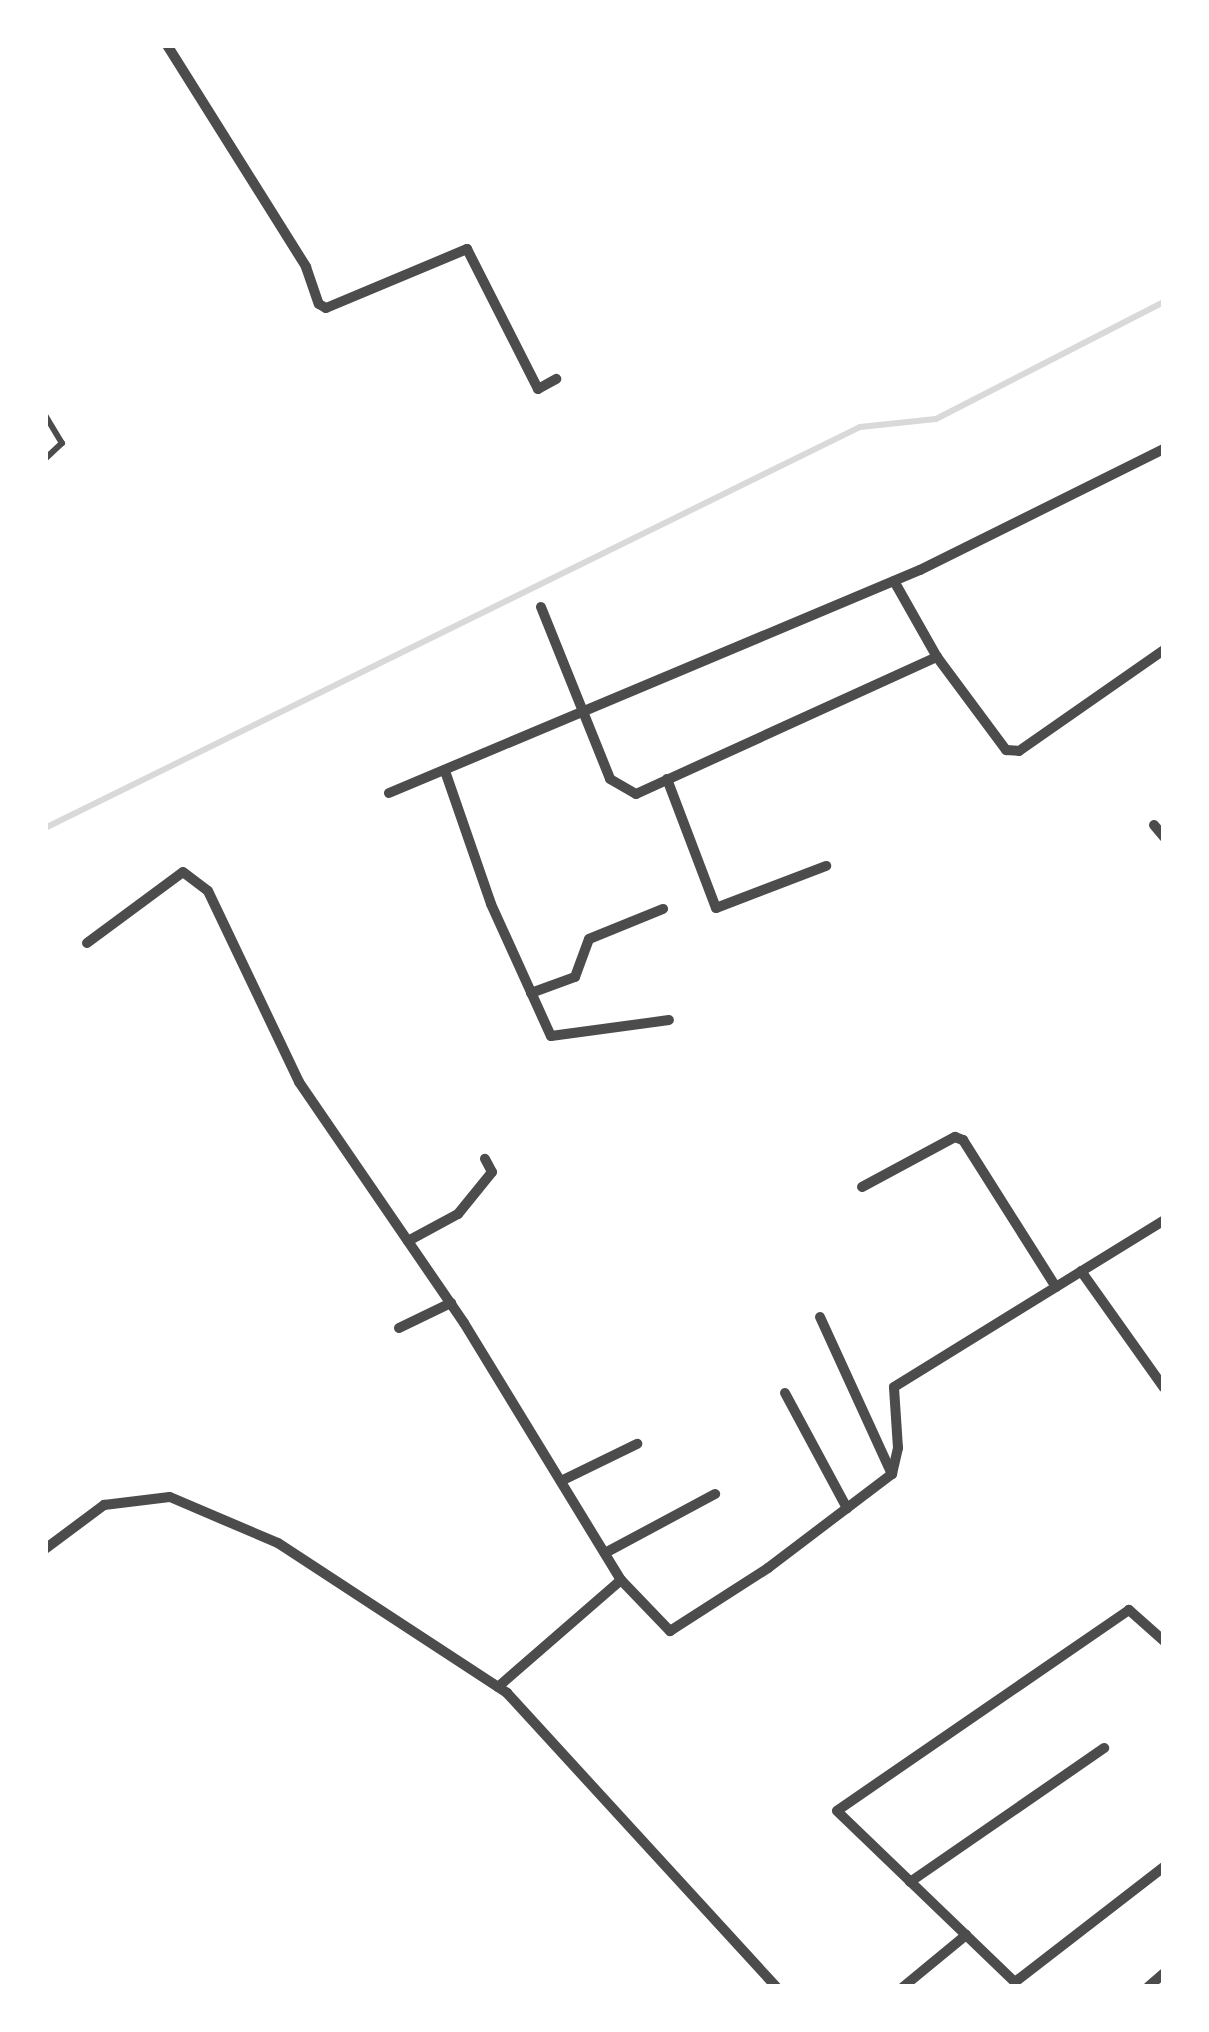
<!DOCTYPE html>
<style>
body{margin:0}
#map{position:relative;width:1209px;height:2032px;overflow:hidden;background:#fff;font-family:"PT Sans",sans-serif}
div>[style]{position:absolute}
.stream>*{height:6px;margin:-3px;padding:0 3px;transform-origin:3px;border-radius:3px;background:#d9d9d9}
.service>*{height:6px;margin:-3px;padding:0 3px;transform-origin:3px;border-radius:3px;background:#4c4c4c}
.minor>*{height:10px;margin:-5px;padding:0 5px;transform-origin:5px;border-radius:5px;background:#4c4c4c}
span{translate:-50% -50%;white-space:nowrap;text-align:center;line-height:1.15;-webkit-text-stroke:10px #fff;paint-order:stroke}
.frame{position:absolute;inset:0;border:48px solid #fff;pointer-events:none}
</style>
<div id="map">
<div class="stream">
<i style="left:45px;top:828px;width:908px;rotate:-26.2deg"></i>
<i style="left:860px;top:427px;width:76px;rotate:-6deg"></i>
<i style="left:936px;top:419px;width:256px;rotate:-27.2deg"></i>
</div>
<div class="service">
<i style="left:45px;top:415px;width:33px;rotate:59deg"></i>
<i style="left:62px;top:443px;width:23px;rotate:137deg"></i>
</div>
<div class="minor">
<i style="left:167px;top:45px;width:262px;rotate:57.9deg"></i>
<i style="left:306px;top:267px;width:39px;rotate:71deg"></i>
<i style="left:319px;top:304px;width:8px;rotate:30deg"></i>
<i style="left:326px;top:308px;width:153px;rotate:-22.7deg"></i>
<i style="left:467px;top:249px;width:157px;rotate:63.1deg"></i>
<i style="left:538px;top:389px;width:21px;rotate:-29deg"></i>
<i style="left:894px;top:581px;width:87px;rotate:60.5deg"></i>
<i style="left:541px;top:607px;width:185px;rotate:68.1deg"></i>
<i style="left:610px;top:779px;width:30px;rotate:30deg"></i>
<i style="left:636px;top:794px;width:331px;rotate:-24.5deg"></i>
<i style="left:937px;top:657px;width:116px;rotate:53.4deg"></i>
<i style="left:1006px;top:750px;width:13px;rotate:4deg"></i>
<i style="left:1019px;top:751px;width:177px;rotate:-34.9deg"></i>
<i style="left:445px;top:771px;width:141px;rotate:70.9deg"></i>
<i style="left:491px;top:904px;width:145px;rotate:65.6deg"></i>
<i style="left:551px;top:1036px;width:119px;rotate:-7.7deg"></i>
<i style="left:667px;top:779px;width:138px;rotate:69.2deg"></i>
<i style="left:716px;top:908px;width:118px;rotate:-20.9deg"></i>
<i style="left:389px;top:793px;width:576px;rotate:-22.78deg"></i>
<i style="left:920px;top:570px;width:272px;rotate:-26.4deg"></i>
<i style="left:1154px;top:825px;width:16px;rotate:50deg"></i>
<i style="left:87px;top:943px;width:119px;rotate:-36.5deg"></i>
<i style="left:183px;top:872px;width:31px;rotate:37deg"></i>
<i style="left:208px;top:891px;width:212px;rotate:64.5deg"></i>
<i style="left:299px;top:1082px;width:292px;rotate:55.6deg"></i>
<i style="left:464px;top:1323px;width:301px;rotate:58.6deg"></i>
<i style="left:621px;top:1580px;width:163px;rotate:139deg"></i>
<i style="left:531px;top:993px;width:47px;rotate:-20deg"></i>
<i style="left:575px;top:977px;width:40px;rotate:-69.8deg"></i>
<i style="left:589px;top:939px;width:80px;rotate:-22.1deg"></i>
<i style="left:862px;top:1187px;width:106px;rotate:-28.3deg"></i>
<i style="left:955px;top:1137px;width:9px;rotate:21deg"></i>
<i style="left:963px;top:1140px;width:174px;rotate:57.7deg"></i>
<i style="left:408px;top:1241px;width:57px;rotate:-28.4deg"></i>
<i style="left:458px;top:1214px;width:54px;rotate:-51deg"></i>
<i style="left:492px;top:1172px;width:15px;rotate:-118deg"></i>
<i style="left:1081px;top:1271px;width:143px;rotate:54.6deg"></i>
<i style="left:820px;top:1317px;width:173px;rotate:65.4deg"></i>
<i style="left:399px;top:1328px;width:58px;rotate:-25.7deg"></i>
<i style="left:785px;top:1393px;width:131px;rotate:61.7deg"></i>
<i style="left:561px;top:1481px;width:85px;rotate:-26deg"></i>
<i style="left:45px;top:1549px;width:74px;rotate:-36.7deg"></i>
<i style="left:104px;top:1505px;width:66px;rotate:-6.9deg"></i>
<i style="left:170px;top:1497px;width:117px;rotate:23.1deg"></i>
<i style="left:278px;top:1543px;width:274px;rotate:33.2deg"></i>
<i style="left:507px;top:1693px;width:398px;rotate:47.5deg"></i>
<i style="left:605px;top:1553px;width:125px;rotate:-28.2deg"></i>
<i style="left:621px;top:1580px;width:71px;rotate:46.1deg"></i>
<i style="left:670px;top:1631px;width:117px;rotate:-32.7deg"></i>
<i style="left:768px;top:1568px;width:156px;rotate:-37.2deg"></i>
<i style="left:892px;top:1474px;width:27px;rotate:-77deg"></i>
<i style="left:898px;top:1448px;width:61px;rotate:-93.8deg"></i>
<i style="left:894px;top:1387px;width:317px;rotate:-31.7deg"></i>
<i style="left:1164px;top:1641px;width:47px;rotate:-138.5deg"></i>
<i style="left:1129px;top:1610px;width:354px;rotate:145.5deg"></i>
<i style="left:837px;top:1811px;width:247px;rotate:43.9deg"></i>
<i style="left:1015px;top:1982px;width:188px;rotate:-37.7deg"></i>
<i style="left:910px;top:1882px;width:236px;rotate:-34.6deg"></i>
<i style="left:903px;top:1987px;width:82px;rotate:-39.5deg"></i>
<i style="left:1148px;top:1987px;width:21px;rotate:-41deg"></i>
</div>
<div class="frame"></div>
</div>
